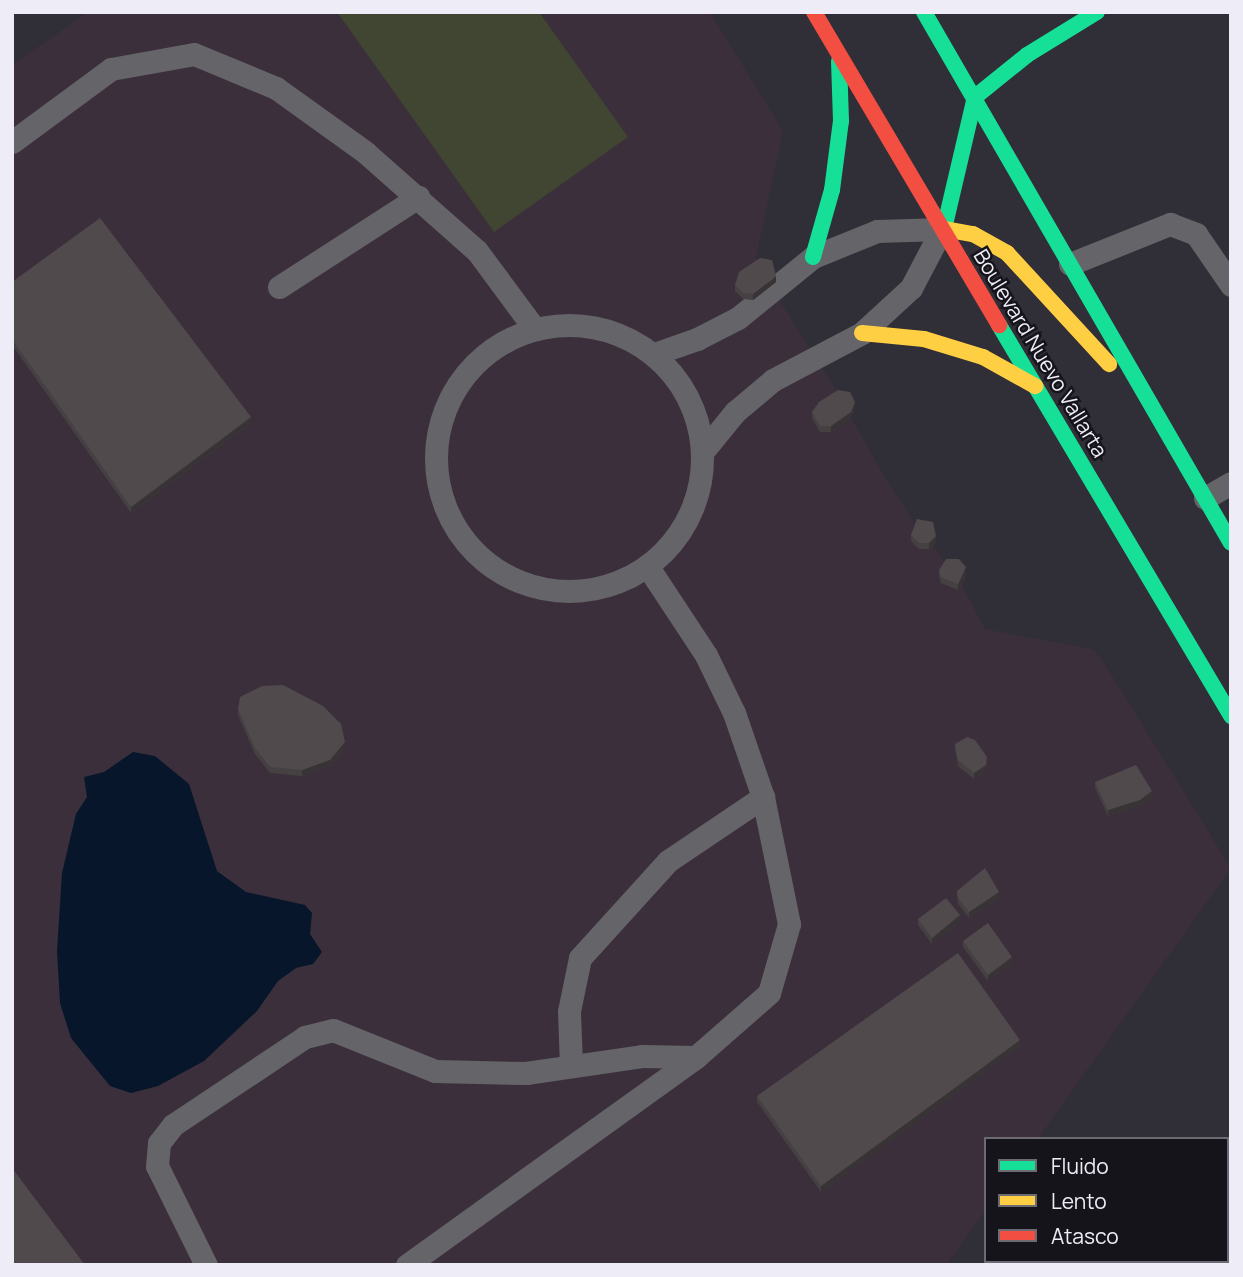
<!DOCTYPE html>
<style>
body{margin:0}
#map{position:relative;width:1243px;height:1277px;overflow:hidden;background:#302e36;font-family:Manrope,sans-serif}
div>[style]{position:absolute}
.education>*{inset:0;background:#3b2f3c}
.green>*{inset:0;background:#404631}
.water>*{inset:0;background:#07162a}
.lane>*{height:23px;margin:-11.5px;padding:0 11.5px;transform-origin:11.5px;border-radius:11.5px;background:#656469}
.lane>.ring{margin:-11.5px;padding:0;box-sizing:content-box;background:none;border:23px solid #656469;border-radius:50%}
.fast>*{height:16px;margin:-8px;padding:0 8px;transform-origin:8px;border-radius:8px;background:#16e098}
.slow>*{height:16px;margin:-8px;padding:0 8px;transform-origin:8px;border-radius:8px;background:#ffcf43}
.jam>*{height:16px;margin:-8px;padding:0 8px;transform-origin:8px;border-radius:8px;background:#f24e42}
.wall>*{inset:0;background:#454042}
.shaded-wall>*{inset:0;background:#383436}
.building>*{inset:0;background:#504a4d}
span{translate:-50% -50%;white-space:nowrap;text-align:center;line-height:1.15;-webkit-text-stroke:5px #16141b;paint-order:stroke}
.street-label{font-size:21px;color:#eeedf7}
.frame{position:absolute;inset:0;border:14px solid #eeedf7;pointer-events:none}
.legend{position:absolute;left:984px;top:1137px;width:245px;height:126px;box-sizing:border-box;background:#16141b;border:2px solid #6c6b73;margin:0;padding:9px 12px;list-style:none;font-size:21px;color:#eeedf7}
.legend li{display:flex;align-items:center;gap:14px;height:35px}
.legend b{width:35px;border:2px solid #6c6b73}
</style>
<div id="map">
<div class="education">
<i style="clip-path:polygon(88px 12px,710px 12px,783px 131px,756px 258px,776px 269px,771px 287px,840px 396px,855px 408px,851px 418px,885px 477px,916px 525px,930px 525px,936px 532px,934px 546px,946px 565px,966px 573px,963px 587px,985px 629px,1092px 649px,1101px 658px,1231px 868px,1038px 1139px,986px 1139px,986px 1210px,946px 1265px,12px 1265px,12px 65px)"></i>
</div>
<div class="green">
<i style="clip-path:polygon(337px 12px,539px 12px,628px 137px,494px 232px)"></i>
</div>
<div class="water">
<i style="clip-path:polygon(133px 752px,155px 756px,189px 784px,217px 871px,246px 892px,305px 905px,312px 913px,310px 934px,322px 952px,313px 964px,296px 968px,278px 981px,257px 1011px,204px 1061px,158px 1086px,131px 1093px,110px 1086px,71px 1038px,60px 1003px,57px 951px,62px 873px,76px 814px,87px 797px,84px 777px,104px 772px)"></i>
</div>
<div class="lane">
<i style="left:12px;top:142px;width:123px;rotate:-36.4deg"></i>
<i style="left:111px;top:69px;width:84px;rotate:-10.2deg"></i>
<i style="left:194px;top:54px;width:89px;rotate:22.5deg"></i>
<i style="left:276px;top:88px;width:110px;rotate:35.7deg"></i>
<i style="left:365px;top:152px;width:149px;rotate:41.5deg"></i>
<i style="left:477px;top:251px;width:96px;rotate:53.5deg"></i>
<i style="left:1070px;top:264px;width:108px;rotate:-21.8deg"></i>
<i style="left:1170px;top:224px;width:28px;rotate:21deg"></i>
<i style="left:1196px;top:234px;width:62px;rotate:55.5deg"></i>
<i style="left:279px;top:287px;width:166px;rotate:-32.9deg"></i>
<i class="ring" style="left:436px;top:325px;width:243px;height:243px"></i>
<i style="left:654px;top:354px;width:46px;rotate:-19.2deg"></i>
<i style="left:697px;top:339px;width:46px;rotate:-27.1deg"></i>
<i style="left:738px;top:318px;width:97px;rotate:-39.1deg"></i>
<i style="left:813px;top:257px;width:69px;rotate:-22.1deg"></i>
<i style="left:877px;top:231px;width:65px;rotate:-1.8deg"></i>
<i style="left:704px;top:450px;width:49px;rotate:-50.8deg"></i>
<i style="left:735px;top:412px;width:50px;rotate:-40.1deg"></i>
<i style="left:773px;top:380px;width:101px;rotate:-27.8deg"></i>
<i style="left:862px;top:333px;width:67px;rotate:-42.6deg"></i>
<i style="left:911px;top:288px;width:67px;rotate:-62.3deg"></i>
<i style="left:1205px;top:498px;width:30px;rotate:-30deg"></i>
<i style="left:571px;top:1066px;width:55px;rotate:-92.1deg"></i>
<i style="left:569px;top:1011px;width:54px;rotate:-78.3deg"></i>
<i style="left:580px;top:958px;width:131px;rotate:-47.8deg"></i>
<i style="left:668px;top:861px;width:115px;rotate:-34deg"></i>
<i style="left:206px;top:1265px;width:110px;rotate:-116.3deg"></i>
<i style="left:157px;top:1166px;width:23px;rotate:-85deg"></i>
<i style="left:159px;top:1143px;width:23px;rotate:-52deg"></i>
<i style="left:173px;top:1125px;width:159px;rotate:-33.7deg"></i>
<i style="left:305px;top:1037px;width:29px;rotate:-14deg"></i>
<i style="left:333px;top:1030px;width:110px;rotate:21.9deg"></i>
<i style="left:435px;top:1071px;width:91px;rotate:1.3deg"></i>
<i style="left:526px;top:1073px;width:117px;rotate:-8.3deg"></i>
<i style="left:642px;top:1056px;width:54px;rotate:1.1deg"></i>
<i style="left:407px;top:1265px;width:356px;rotate:-35.7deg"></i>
<i style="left:696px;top:1057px;width:97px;rotate:-41.2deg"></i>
<i style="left:769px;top:993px;width:72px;rotate:-73.8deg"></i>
<i style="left:789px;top:924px;width:130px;rotate:-101.6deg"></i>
<i style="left:763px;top:797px;width:89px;rotate:-109deg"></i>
<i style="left:734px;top:713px;width:64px;rotate:-115.8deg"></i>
<i style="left:706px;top:655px;width:105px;rotate:-123.4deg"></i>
</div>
<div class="fast">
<i style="left:924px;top:12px;width:613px;rotate:59.97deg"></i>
<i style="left:944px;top:229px;width:136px;rotate:-76.8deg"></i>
<i style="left:975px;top:97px;width:67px;rotate:-38.9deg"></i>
<i style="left:1027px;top:55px;width:82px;rotate:-31.6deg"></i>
<i style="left:813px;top:257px;width:70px;rotate:-74.2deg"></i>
<i style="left:832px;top:190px;width:70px;rotate:-82.6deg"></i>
<i style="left:841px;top:121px;width:60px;rotate:-91.9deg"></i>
<i style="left:999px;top:325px;width:455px;rotate:59.3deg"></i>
</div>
<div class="slow">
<i style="left:944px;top:229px;width:29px;rotate:10deg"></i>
<i style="left:973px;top:234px;width:39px;rotate:29deg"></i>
<i style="left:1007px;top:253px;width:151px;rotate:47.4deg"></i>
<i style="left:862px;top:333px;width:62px;rotate:5.5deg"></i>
<i style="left:924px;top:339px;width:62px;rotate:17deg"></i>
<i style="left:983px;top:357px;width:60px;rotate:29.1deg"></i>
</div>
<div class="jam">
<i style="left:814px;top:12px;width:364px;rotate:59.4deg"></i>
</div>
<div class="wall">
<i style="clip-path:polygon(12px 282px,251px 423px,131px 513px,12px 345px)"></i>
<i style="clip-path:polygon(776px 282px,753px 300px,743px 299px,735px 291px,735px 285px)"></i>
<i style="clip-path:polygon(855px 408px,851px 418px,831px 432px,820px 432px,812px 418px,812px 412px)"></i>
<i style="clip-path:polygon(911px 535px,936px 542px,929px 549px,919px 549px,911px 541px)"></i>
<i style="clip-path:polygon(939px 570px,966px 573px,958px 590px,941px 583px,939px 576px)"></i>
<i style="clip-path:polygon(238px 709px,345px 748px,330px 766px,302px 776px,270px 773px,255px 754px,238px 715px)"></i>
<i style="clip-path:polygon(955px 744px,987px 763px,986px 771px,974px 779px,958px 766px,955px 750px)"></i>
<i style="clip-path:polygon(1095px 782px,1152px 797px,1140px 806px,1108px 816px,1095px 788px)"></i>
<i style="clip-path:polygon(957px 891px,999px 898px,969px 918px,958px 904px)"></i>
<i style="clip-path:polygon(918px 919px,960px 921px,932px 944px,918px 925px)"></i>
<i style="clip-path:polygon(963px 941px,1012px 963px,988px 981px,963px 947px)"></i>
<i style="clip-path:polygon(1020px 1046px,821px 1192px,757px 1102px,757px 1096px)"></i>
</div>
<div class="shaded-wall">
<i style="clip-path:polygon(776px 276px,776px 282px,753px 300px,753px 294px)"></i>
<i style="clip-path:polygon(855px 402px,855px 408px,851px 418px,831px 432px,831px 426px)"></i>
<i style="clip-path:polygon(251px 417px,251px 423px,131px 513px,131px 507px)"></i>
<i style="clip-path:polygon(936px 536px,936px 542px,929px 549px,929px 543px)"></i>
<i style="clip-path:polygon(966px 567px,966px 573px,958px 590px,958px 584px)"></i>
<i style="clip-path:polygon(345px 742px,345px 748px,330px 766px,302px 776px,302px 770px)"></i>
<i style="clip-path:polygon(987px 757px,986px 771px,974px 779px,974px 773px)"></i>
<i style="clip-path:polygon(1152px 791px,1152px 797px,1140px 806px,1108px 816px,1108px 810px)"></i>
<i style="clip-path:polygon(999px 892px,999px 898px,969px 918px,969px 912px)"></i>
<i style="clip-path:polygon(960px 915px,960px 921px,932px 944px,932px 938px)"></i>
<i style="clip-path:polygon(1012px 957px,1012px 963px,988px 981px,988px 975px)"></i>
<i style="clip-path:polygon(1020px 1040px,1020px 1046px,821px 1192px,821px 1186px)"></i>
</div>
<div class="building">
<i style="clip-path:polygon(100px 218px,251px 417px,131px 507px,12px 339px,12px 282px)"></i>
<i style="clip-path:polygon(760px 258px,772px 260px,776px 276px,753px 294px,743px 293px,735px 285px,739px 272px)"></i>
<i style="clip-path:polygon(838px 390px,850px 392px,855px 402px,851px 412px,831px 426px,820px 426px,812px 412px,819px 402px)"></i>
<i style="clip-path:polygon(917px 519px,933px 522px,936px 536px,929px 543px,919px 543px,911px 535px)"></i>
<i style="clip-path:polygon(946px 559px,959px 559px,966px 567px,958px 584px,941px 577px,939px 570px)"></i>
<i style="clip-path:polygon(283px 685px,323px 706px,341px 724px,345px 742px,330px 760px,302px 770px,270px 767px,255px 748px,238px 709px,240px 697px,262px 686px)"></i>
<i style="clip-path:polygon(967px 737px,975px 740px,987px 757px,986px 765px,974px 773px,958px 760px,955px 744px)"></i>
<i style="clip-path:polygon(1136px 765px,1152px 791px,1140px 800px,1108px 810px,1095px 782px)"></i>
<i style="clip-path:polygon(985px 868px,999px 892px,969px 912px,958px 898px,957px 891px)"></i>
<i style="clip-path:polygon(946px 898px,960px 915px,932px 938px,918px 919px)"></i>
<i style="clip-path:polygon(988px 923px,1012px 957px,988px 975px,963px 941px)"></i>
<i style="clip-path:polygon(958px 953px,1020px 1040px,821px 1186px,757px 1096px)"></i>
<i style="clip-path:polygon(12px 1168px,85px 1265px,12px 1265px)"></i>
</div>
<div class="street-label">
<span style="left:1041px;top:353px;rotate:59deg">Boulevard Nuevo Vallarta</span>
</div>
<div class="frame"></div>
<ul class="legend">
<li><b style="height:9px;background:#16e098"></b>Fluido</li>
<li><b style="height:9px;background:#ffcf43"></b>Lento</li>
<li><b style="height:9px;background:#f24e42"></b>Atasco</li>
</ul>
</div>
